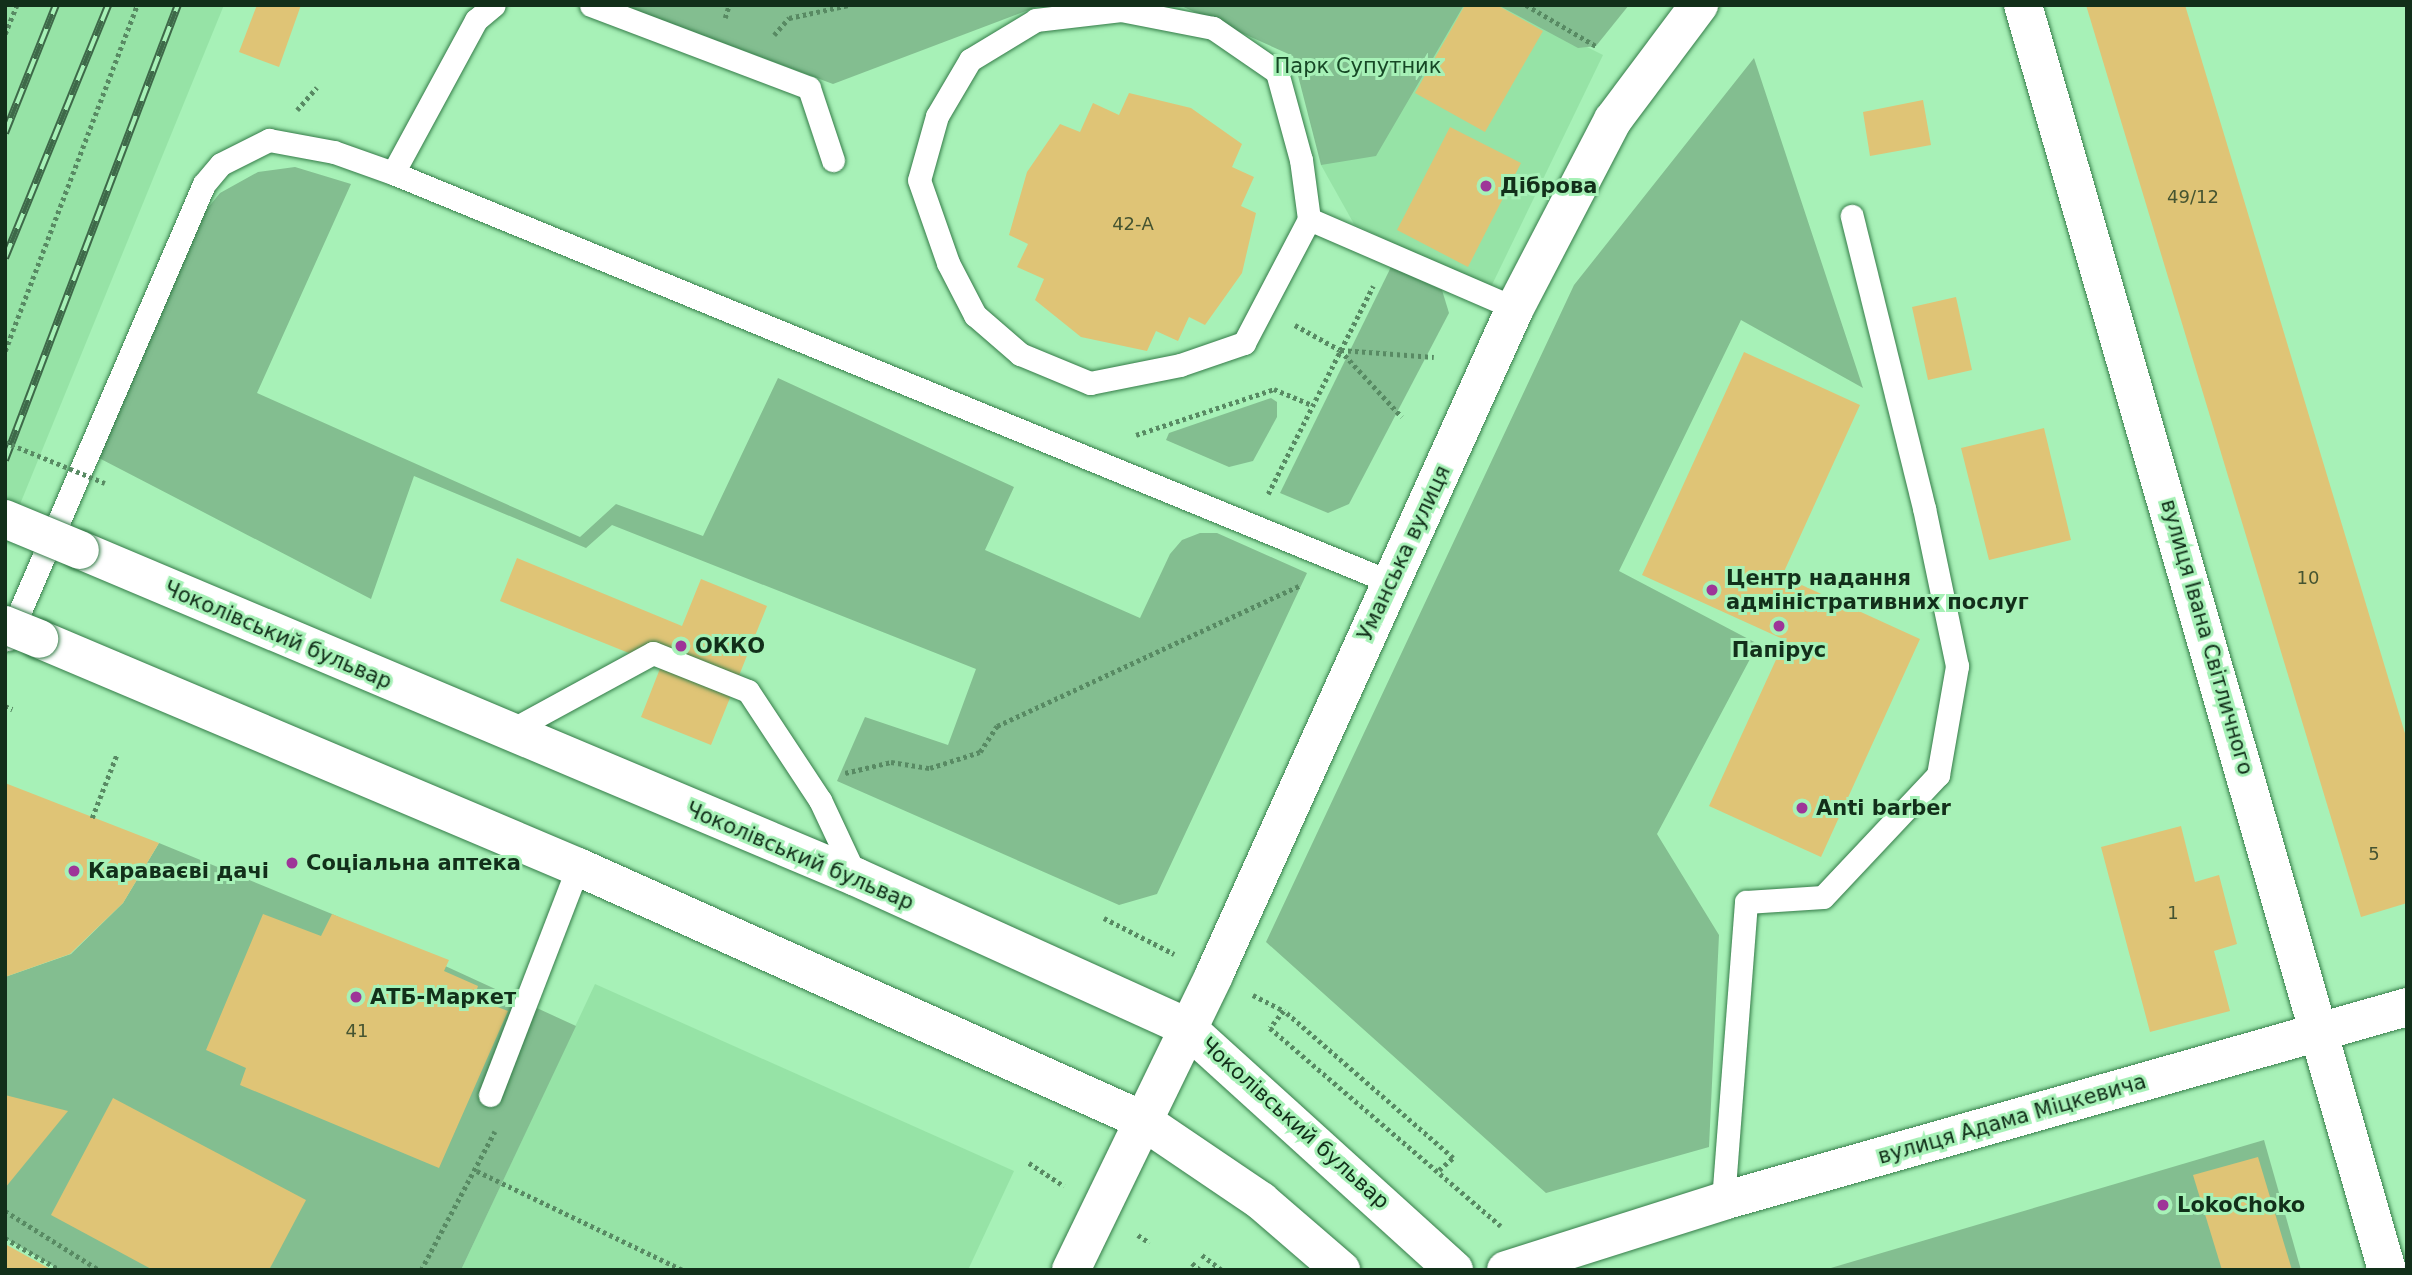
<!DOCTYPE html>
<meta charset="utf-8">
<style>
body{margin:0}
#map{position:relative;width:2412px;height:1275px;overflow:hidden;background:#a7f1b7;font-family:"DejaVu Sans",sans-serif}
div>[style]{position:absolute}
.built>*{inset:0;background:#96e3a6}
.green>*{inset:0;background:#83be90}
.building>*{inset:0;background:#dfc476}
.path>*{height:4.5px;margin-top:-2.25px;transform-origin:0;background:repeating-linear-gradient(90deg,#588a63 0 3.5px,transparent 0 7px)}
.roads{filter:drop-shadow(0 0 2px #357c49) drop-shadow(0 0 2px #357c49)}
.lane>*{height:23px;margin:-11.5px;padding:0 11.5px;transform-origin:11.5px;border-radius:11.5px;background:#fff}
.street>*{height:38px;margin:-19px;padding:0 19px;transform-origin:19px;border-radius:19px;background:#fff}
.secondary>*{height:38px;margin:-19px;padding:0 19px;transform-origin:19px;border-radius:19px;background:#fff}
.primary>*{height:38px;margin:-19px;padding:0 19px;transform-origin:19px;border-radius:19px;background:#fff}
.rail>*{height:8px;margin-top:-4px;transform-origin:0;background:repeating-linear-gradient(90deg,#a7f1b7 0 16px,#3e6949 0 32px);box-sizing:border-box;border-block:2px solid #3e6949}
.path-bridge>*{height:4.5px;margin-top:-2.25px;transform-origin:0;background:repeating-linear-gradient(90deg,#588a63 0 3.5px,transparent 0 7px)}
.bridges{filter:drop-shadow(0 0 2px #357c49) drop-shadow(0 0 2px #357c49)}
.primary-bridge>*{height:38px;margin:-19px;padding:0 19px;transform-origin:19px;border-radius:19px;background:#fff}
.dots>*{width:19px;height:19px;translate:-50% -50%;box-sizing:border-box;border:4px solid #a7f1b7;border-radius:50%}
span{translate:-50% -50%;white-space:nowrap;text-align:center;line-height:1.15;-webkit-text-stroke:6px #a7f1b7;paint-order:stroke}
.number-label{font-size:18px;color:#455431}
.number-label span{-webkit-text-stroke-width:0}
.park-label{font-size:21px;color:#164725}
.poi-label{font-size:21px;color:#122f1a;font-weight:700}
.left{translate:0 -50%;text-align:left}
.street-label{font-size:21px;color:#122f1a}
.frame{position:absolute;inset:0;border:7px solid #122f1a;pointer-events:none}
</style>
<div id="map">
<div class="built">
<i style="clip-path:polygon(5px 5px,224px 5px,5px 541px)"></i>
<i style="clip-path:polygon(1428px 5px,1503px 5px,1603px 55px,1490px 289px,1354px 224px,1321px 165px)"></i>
<i style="clip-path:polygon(595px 984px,1014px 1171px,968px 1270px,461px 1270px)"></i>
</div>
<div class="green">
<i style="clip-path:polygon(622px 5px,1042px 5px,833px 84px)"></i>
<i style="clip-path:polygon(1179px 5px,1464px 5px,1376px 156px,1321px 165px,1293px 56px)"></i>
<i style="clip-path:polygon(1498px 5px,1629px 5px,1596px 46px,1578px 48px)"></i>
<i style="clip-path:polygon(1754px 58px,1863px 388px,1741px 320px,1619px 571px,1758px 644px,1657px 834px,1719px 935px,1709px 1147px,1546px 1193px,1266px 942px,1574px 285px)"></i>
<i style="clip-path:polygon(295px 167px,351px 184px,257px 393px,580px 537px,616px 504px,703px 536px,778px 378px,1014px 487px,985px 550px,1140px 618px,1170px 554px,1182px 540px,1200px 533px,1217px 533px,1307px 573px,1157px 894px,1119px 905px,837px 781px,865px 717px,948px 745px,976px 669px,612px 525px,586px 548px,414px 476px,371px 599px,97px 457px,198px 220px,220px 193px,258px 172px)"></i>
<i style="clip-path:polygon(1391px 267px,1442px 290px,1449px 313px,1349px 504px,1328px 513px,1280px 493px)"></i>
<i style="clip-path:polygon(1271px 398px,1277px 402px,1277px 417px,1253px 461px,1229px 467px,1166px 440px,1169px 433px)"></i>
<i style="clip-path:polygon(159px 843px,332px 914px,576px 1026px,461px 1270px,60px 1270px,5px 1238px,5px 977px,71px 954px,123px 903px)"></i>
<i style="clip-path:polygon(2264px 1140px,2301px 1270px,1824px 1270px)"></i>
</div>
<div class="building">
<i style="clip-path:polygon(257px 5px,301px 5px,279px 67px,239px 52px)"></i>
<i style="clip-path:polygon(1465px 5px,1497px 5px,1543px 31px,1485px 132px,1415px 93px)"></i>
<i style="clip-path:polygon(2086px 5px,2185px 5px,2407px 740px,2407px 903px,2361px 917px)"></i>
<i style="clip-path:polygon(1129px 93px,1191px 108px,1242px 144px,1232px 167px,1254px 177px,1241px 206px,1256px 213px,1242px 273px,1205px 325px,1189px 317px,1178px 341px,1156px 331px,1147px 351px,1081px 337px,1035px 300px,1044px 279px,1017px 267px,1028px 244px,1009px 235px,1027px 172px,1060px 124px,1080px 132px,1093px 103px,1119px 115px)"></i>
<i style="clip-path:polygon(1923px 100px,1931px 145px,1870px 156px,1863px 112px)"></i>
<i style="clip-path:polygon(1450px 127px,1521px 163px,1468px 267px,1397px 230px)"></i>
<i style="clip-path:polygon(1956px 297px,1972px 370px,1928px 380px,1912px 307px)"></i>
<i style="clip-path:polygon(1744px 352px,1860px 405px,1782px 576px,1920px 639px,1821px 857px,1709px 806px,1785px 640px,1642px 575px)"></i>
<i style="clip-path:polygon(2044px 428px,2071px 540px,1989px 560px,1961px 448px)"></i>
<i style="clip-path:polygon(517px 558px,682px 626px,701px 579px,767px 606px,711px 745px,641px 717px,661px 666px,500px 601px)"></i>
<i style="clip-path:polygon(5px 783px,159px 843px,123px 903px,70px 954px,5px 977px)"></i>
<i style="clip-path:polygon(2181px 826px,2195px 882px,2219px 875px,2237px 944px,2214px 951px,2230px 1011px,2150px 1032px,2101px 847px)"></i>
<i style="clip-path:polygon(263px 914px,321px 936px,332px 914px,449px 960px,444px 971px,478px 986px,474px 998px,508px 1011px,439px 1168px,240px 1085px,246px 1068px,206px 1050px)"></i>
<i style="clip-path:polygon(5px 1095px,68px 1111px,5px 1188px)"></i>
<i style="clip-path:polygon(113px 1098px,306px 1200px,269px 1270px,153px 1270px,51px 1215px)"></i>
<i style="clip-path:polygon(2258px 1157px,2292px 1270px,2222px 1270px,2193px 1175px)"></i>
<i style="clip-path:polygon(5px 1244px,52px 1270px,5px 1270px)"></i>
</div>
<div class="path">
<i style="left:1526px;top:5px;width:81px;rotate:30.4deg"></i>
<i style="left:341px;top:6px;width:1px;rotate:-90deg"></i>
<i style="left:725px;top:18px;width:14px;rotate:-73deg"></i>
<i style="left:5px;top:34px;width:31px;rotate:-68deg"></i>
<i style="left:774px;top:35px;width:23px;rotate:-49deg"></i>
<i style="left:789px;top:18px;width:61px;rotate:-12.2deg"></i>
<i style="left:297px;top:110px;width:30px;rotate:-49deg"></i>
<i style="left:1295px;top:325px;width:51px;rotate:29.1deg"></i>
<i style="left:1340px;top:350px;width:91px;rotate:47.2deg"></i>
<i style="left:1341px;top:350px;width:93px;rotate:4.3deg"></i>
<i style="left:5px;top:351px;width:370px;rotate:-69.1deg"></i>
<i style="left:1136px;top:435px;width:145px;rotate:-18.4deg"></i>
<i style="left:1274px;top:389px;width:41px;rotate:22.8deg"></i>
<i style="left:1268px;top:494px;width:233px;rotate:-63.2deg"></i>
<i style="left:5px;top:706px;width:8px;rotate:23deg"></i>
<i style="left:845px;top:773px;width:47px;rotate:-13.4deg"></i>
<i style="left:891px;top:762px;width:39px;rotate:9deg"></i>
<i style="left:930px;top:768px;width:52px;rotate:-17.7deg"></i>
<i style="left:980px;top:752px;width:31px;rotate:-57deg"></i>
<i style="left:997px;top:726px;width:335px;rotate:-24.9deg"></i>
<i style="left:92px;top:818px;width:69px;rotate:-68.7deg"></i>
<i style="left:1104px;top:918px;width:79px;rotate:27.2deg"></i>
<i style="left:1253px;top:995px;width:35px;rotate:27deg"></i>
<i style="left:1029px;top:1163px;width:42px;rotate:33.3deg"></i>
<i style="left:1439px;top:1170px;width:18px;rotate:-41deg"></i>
<i style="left:1453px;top:1158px;width:224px;rotate:-139deg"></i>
<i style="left:1284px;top:1011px;width:22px;rotate:129deg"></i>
<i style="left:1270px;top:1028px;width:304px;rotate:40.6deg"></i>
<i style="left:477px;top:1171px;width:229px;rotate:25.7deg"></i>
<i style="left:5px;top:1211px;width:111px;rotate:32.1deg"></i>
<i style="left:1138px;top:1235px;width:14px;rotate:34deg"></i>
<i style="left:5px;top:1238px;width:64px;rotate:30.2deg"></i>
<i style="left:1202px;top:1255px;width:25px;rotate:37deg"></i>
<i style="left:1192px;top:1263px;width:11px;rotate:41deg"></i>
<i style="left:421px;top:1270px;width:157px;rotate:-62deg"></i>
</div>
<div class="roads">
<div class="lane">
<i style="left:591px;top:5px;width:233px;rotate:20.8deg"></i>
<i style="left:809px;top:88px;width:76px;rotate:71.6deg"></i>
<i style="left:393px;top:173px;width:174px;rotate:-61.5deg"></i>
<i style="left:476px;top:20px;width:23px;rotate:-40deg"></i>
<i style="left:1309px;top:219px;width:60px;rotate:-97.7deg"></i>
<i style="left:1301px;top:160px;width:91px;rotate:-105.3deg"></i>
<i style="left:1277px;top:72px;width:78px;rotate:-145.5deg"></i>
<i style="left:1213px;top:28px;width:94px;rotate:-168.9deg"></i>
<i style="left:1121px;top:10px;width:86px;rotate:173.3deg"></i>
<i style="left:1036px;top:20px;width:77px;rotate:148.8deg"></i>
<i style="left:970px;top:60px;width:65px;rotate:120.5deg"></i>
<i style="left:937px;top:116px;width:66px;rotate:105.7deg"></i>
<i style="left:919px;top:180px;width:88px;rotate:70.7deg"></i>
<i style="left:948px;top:263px;width:59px;rotate:62.6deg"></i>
<i style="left:975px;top:315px;width:60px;rotate:40.9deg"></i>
<i style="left:1020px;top:354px;width:76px;rotate:22.5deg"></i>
<i style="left:1090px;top:383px;width:92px;rotate:-11.3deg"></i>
<i style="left:1180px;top:365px;width:68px;rotate:-19deg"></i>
<i style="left:1244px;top:343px;width:140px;rotate:-62.3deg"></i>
<i style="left:1309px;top:219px;width:224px;rotate:23.4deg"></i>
<i style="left:8px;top:639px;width:495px;rotate:-66.7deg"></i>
<i style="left:204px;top:184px;width:26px;rotate:-50deg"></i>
<i style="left:221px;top:164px;width:54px;rotate:-26.6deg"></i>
<i style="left:269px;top:140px;width:66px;rotate:10.5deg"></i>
<i style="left:334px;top:152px;width:63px;rotate:19.6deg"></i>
<i style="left:393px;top:173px;width:1078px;rotate:22.3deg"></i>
<i style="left:506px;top:733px;width:167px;rotate:-28.6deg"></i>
<i style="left:653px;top:653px;width:102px;rotate:21.8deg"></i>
<i style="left:748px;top:691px;width:131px;rotate:56.6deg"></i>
<i style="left:820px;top:800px;width:85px;rotate:64.9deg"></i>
<i style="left:490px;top:1095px;width:244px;rotate:-68.9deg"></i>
<i style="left:1723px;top:1201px;width:300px;rotate:-85.6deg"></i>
<i style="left:1746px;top:902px;width:77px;rotate:-3.7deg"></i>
<i style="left:1823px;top:897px;width:168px;rotate:-46.7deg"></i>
<i style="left:1938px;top:775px;width:111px;rotate:-80.1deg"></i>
<i style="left:1957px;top:666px;width:161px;rotate:-101.8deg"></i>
<i style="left:1924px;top:508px;width:301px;rotate:-103.9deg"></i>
</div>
<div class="street">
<i style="left:2023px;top:5px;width:1316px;rotate:73.95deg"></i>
<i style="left:1506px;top:1270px;width:228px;rotate:-17.6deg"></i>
<i style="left:1723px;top:1201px;width:711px;rotate:-15.83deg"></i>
</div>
<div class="secondary">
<i style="left:1071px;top:1270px;width:328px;rotate:-64.1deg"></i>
<i style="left:1214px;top:975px;width:732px;rotate:-65.71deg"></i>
<i style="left:1515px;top:308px;width:212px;rotate:-62.5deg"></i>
<i style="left:1613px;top:120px;width:144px;rotate:-53.2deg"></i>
</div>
<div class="primary">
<i style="left:80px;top:550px;width:842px;rotate:22.85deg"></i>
<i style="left:856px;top:877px;width:362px;rotate:24.4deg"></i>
<i style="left:1186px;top:1027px;width:362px;rotate:42.2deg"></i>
<i style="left:39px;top:639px;width:585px;rotate:22.93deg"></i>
<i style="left:578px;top:867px;width:616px;rotate:24.15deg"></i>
<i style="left:1140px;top:1119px;width:146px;rotate:34.1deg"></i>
<i style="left:1261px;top:1201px;width:106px;rotate:40.8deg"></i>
</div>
</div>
<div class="rail">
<i style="left:5px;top:133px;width:138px;rotate:-68.3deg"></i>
<i style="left:5px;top:258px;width:273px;rotate:-67.8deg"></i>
<i style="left:5px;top:460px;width:487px;rotate:-69.2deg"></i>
</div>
<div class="path-bridge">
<i style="left:5px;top:442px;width:108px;rotate:22.3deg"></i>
</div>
<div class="bridges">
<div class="primary-bridge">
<i style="left:5px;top:519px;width:81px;rotate:22.5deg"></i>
<i style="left:5px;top:625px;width:37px;rotate:22deg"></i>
</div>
</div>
<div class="dots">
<i style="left:1486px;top:186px;background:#9e3598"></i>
<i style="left:1712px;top:590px;background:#9e3598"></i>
<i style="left:1779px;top:626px;background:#9e3598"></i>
<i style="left:681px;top:646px;background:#9e3598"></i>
<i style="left:1802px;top:808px;background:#9e3598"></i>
<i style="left:292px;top:863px;background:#9e3598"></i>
<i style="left:74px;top:871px;background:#9e3598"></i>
<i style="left:356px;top:997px;background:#9e3598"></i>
<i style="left:2163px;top:1205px;background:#9e3598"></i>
</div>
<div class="number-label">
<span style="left:2193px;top:197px">49/12</span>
<span style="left:1133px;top:224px">42-А</span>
<span style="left:2308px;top:578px">10</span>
<span style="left:2374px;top:854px">5</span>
<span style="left:2173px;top:913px">1</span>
<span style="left:357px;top:1031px">41</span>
</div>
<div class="park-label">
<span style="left:1358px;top:66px">Парк Супутник</span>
</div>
<div class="poi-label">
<span class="left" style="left:1500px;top:186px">Діброва</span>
<span class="left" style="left:1726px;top:590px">Центр надання<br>адміністративних послуг</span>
<span class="left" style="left:695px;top:646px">ОККО</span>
<span style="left:1779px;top:650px">Папірус</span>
<span class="left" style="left:1816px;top:808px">Anti barber</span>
<span class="left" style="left:306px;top:863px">Соціальна аптека</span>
<span class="left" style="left:88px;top:871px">Караваєві дачі</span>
<span class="left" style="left:370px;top:997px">АТБ-Маркет</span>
<span class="left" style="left:2177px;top:1205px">LokoChoko</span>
</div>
<div class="street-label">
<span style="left:1404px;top:553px;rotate:-65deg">Уманська вулиця</span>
<span style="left:278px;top:635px;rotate:23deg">Чоколівський бульвар</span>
<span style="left:2207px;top:637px;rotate:74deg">вулиця Івана Світличного</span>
<span style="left:800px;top:856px;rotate:23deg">Чоколівський бульвар</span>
<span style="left:2012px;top:1119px;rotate:-16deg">вулиця Адама Міцкевича</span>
<span style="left:1295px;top:1123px;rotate:42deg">Чоколівський бульвар</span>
</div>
<div class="frame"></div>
</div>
